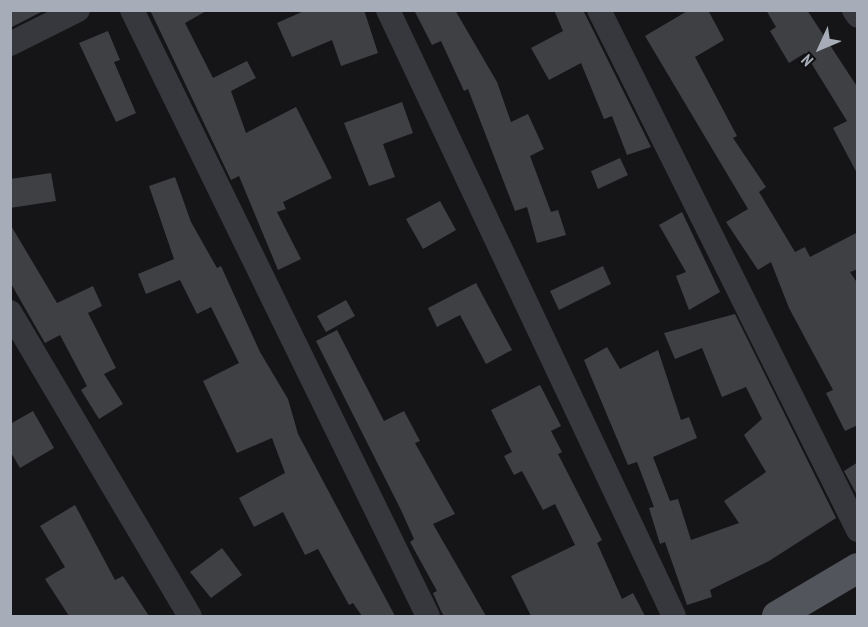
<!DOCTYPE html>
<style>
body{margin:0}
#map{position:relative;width:868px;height:627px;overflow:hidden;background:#151517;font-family:"PT Sans Narrow",sans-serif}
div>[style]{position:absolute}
.building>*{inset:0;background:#3f4044}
.minor>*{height:24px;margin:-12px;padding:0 12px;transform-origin:12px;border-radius:12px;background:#36383d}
.major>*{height:30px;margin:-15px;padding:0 15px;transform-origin:15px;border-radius:15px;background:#52555c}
span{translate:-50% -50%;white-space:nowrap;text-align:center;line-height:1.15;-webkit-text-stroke:5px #101012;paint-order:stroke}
.frame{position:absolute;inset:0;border:12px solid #a6adb8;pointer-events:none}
.north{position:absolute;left:790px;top:18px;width:60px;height:60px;-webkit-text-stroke:4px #101012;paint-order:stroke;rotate:226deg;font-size:16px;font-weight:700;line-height:24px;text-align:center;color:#a6adb8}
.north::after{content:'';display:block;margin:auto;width:21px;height:27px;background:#a6adb8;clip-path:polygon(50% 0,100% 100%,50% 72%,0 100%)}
</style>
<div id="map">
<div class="building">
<i style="clip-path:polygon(10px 10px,45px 10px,10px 28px)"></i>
<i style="clip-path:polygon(150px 10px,208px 10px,185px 23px,213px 78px,247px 61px,256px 78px,231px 91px,246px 133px,296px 107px,332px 178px,283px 202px,286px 209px,277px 212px,301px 259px,278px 270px,239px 176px,231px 180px)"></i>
<i style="clip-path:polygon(306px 10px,364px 10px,378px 53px,341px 66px,332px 40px,292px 57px,277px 23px)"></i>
<i style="clip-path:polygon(414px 10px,455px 10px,497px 82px,511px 122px,528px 114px,544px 149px,530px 156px,551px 212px,558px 210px,566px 235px,537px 243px,527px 207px,515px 211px,468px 89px,464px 91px,441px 41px,432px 45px)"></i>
<i style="clip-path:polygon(554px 10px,583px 10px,651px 147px,627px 155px,612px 116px,604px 119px,581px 63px,549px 80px,531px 48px,563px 31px)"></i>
<i style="clip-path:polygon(689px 10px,708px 10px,724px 40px,695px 57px,737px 136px,733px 138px,766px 187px,759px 192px,795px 252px,805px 247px,810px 257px,858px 232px,858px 269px,850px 272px,858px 284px,858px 425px,845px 431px,826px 393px,833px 390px,789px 308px,771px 262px,758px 270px,726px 222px,748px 209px,645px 36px)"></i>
<i style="clip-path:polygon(766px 10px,807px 10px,858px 88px,858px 175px,833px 128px,847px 121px,805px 53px,789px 63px,770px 31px,776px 27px)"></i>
<i style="clip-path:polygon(108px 31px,120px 60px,114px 62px,136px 113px,116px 122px,79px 43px)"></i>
<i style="clip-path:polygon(402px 102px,413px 133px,383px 144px,395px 177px,369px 186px,344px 123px)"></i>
<i style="clip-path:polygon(620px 158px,628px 175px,598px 189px,591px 171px)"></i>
<i style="clip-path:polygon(51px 173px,56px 201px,10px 208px,10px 179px)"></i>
<i style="clip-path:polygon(175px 177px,191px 222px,217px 268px,221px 266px,260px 352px,288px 399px,298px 434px,395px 616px,362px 616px,353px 603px,349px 605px,318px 549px,305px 555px,283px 512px,254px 527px,239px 498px,285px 473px,272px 438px,237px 453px,203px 381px,239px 363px,211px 307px,197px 314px,180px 280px,146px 294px,138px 274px,174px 259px,149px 186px)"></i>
<i style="clip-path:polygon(440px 201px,456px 230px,423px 249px,406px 219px)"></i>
<i style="clip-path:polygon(682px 212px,720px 292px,689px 310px,676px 276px,686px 272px,659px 225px)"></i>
<i style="clip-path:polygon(10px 224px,57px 303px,93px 286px,102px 306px,88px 313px,116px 368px,104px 374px,123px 404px,99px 419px,81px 390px,87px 386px,60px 335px,45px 343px,10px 282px)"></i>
<i style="clip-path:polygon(603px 266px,611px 284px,559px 310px,550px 291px)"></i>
<i style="clip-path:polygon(476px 283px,512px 350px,486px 364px,460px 315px,437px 327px,428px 308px)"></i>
<i style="clip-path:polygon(346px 300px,355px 316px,326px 332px,317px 316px)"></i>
<i style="clip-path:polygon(735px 314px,836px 518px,769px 561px,710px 590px,712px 597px,687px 605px,665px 542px,660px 544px,649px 508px,654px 507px,637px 462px,628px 465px,584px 360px,607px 347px,620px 369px,658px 350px,681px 420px,689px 417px,697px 438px,653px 457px,670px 501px,678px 499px,691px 540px,739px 523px,724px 501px,766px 472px,744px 435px,762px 419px,746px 387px,722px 397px,702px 348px,675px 359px,664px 333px)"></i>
<i style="clip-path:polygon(337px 330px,384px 421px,404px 411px,420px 441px,415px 443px,455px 514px,433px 524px,486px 616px,444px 616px,441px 611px,433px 593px,437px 591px,410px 542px,414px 539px,401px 510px,316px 341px)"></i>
<i style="clip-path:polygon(540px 385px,561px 426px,551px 431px,562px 452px,558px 454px,602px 540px,597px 543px,622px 599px,633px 593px,645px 616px,531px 616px,511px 576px,575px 545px,555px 504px,543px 510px,522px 471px,514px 475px,504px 456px,512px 452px,491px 410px)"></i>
<i style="clip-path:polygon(33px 411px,54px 448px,20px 468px,10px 451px,10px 424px)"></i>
<i style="clip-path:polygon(858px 462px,858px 497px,844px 471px)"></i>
<i style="clip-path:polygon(75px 505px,115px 580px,123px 576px,149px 616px,69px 616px,45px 579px,65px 567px,40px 526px)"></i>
<i style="clip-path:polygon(222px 548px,242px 575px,211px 598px,190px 572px)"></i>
</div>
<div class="minor">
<i style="left:132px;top:10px;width:674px;rotate:63.97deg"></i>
<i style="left:388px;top:10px;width:670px;rotate:64.74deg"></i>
<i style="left:599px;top:10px;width:581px;rotate:63.52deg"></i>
<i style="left:854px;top:10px;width:7px;rotate:56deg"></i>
<i style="left:10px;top:44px;width:76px;rotate:-26.6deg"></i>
<i style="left:10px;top:312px;width:353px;rotate:59.4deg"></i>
</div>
<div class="major">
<i style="left:777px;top:616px;width:94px;rotate:-30.7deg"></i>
</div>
<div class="frame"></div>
<div class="north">N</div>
</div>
